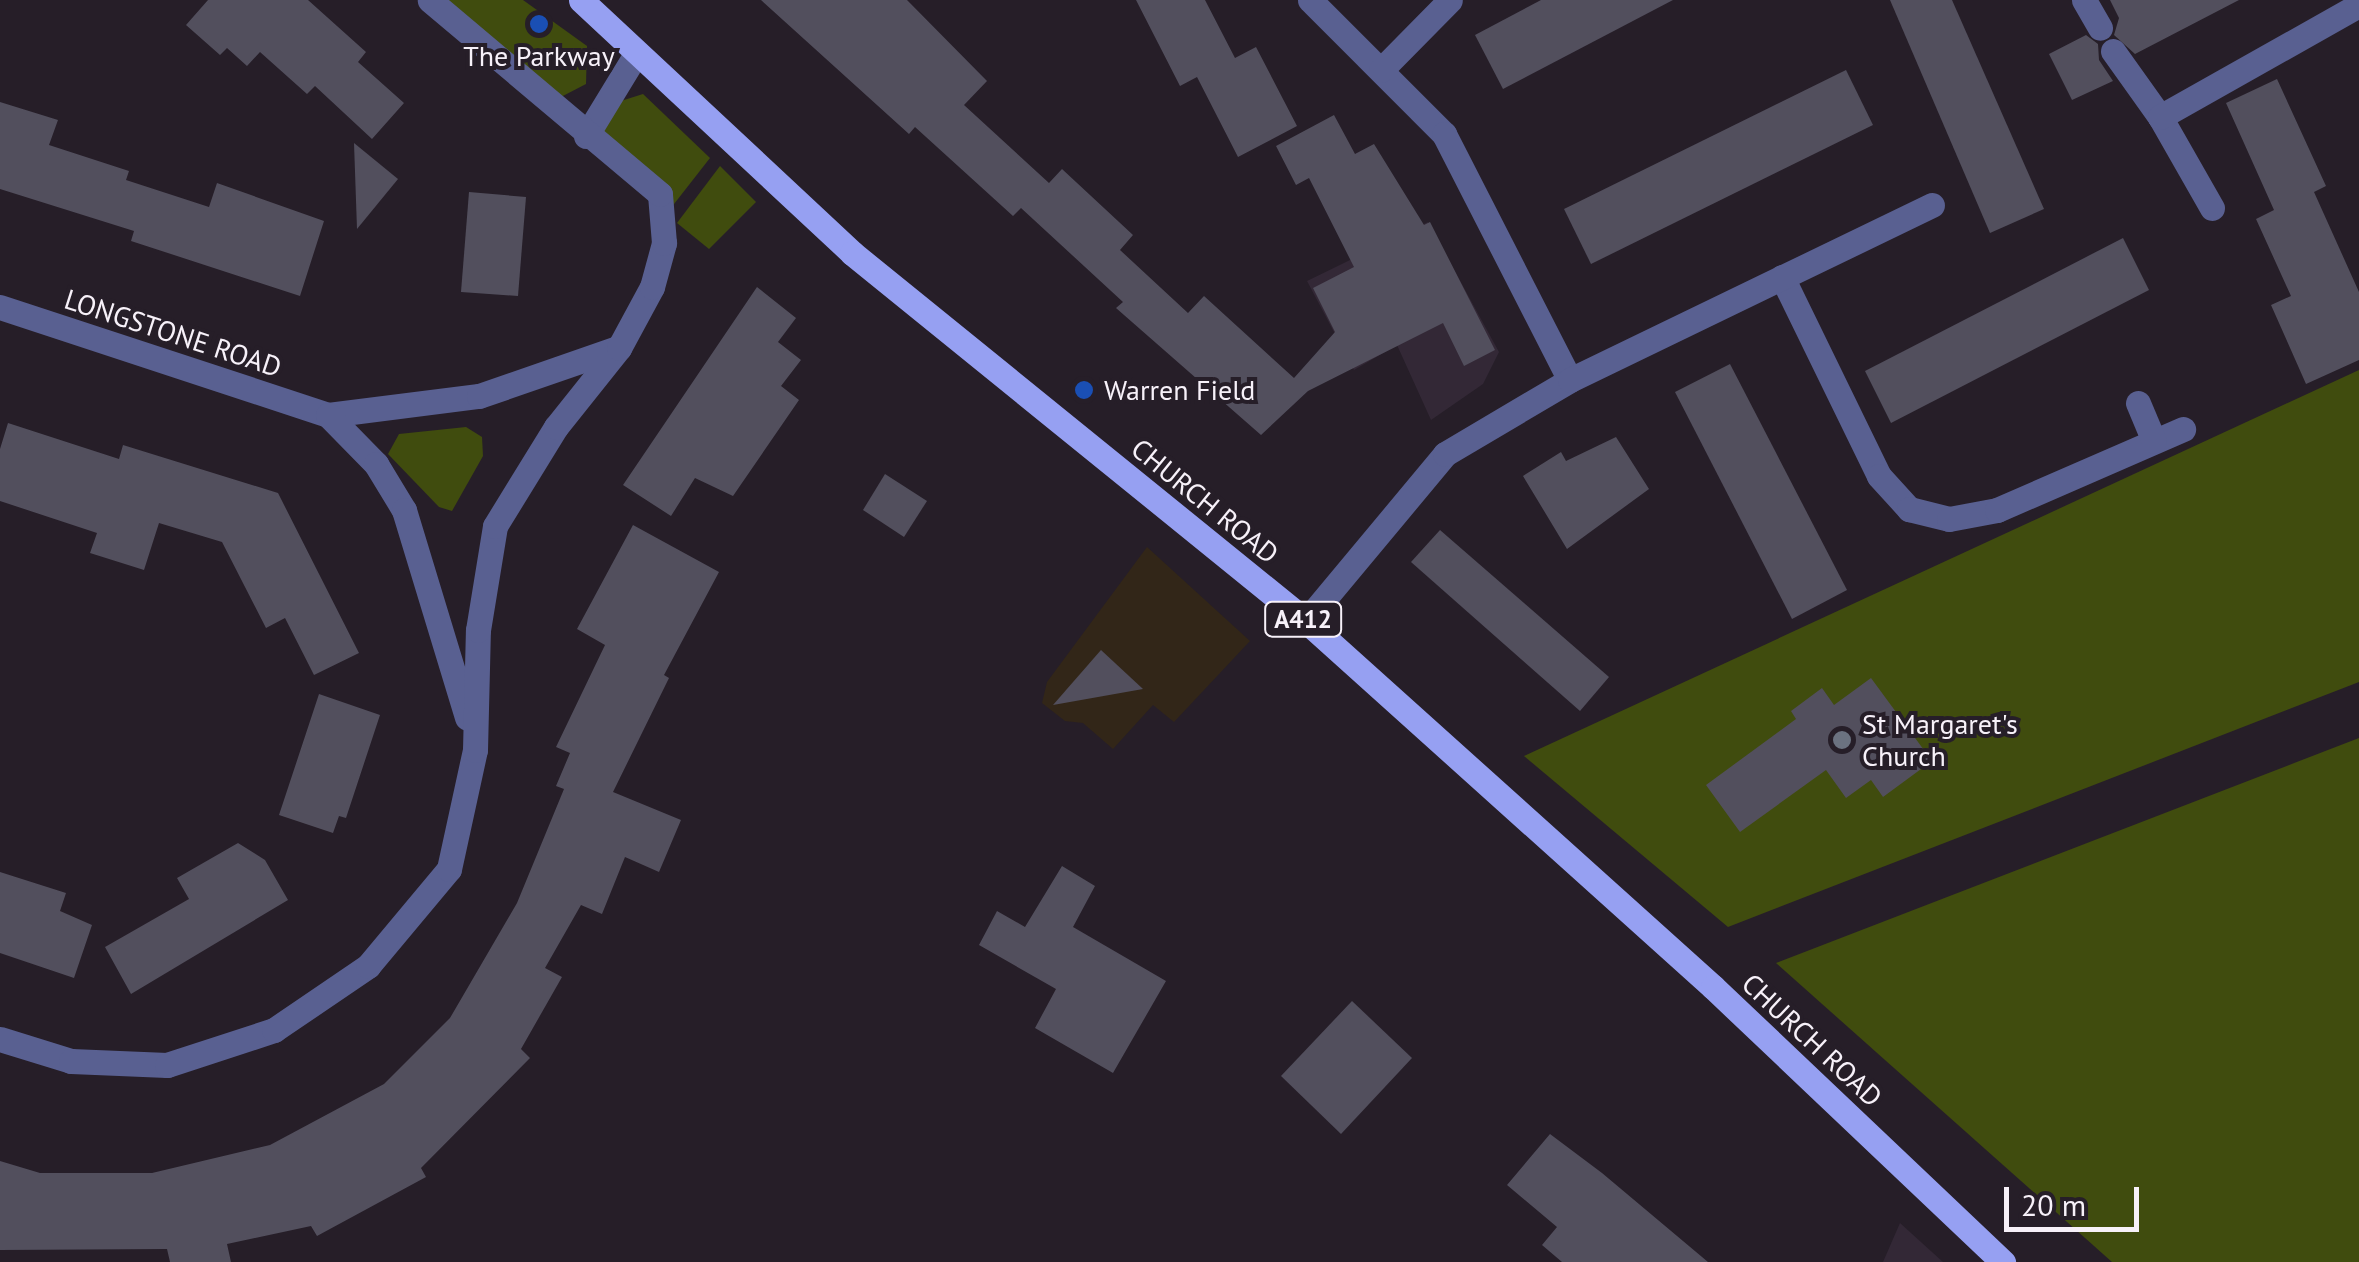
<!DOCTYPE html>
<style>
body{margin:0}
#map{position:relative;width:2359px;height:1262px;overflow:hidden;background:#261e28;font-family:"PT Sans",sans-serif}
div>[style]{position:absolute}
.commercial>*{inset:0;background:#322618}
.industrial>*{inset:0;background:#332836}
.green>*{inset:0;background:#404c0e}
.building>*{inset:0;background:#524f5d}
.minor>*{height:25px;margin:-12.5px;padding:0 12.5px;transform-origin:12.5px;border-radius:12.5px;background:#596091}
.major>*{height:25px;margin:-12.5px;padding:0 12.5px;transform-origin:12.5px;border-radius:12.5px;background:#96a0f2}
.dots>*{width:28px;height:28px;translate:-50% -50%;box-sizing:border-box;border:5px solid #261e28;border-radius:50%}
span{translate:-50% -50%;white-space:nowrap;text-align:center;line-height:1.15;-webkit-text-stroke:8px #261e28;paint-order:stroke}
.shield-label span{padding:2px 8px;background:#261e28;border:2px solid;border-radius:8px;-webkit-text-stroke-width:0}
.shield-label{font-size:25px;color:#f7f1f9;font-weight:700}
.poi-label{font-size:28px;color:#f7f1f9}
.left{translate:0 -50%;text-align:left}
.street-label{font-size:28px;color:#f7f1f9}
.scale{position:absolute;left:2004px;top:1187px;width:135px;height:45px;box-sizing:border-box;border:5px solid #f7f1f9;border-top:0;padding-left:12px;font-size:30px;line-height:35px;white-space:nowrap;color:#f7f1f9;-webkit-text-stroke:8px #261e28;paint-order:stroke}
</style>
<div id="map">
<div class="commercial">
<i style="clip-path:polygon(1147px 547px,1250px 641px,1174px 722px,1153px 705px,1113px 749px,1083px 723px,1065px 721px,1042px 703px,1047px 682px)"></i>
</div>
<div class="industrial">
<i style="clip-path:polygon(1428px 222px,1499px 352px,1483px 384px,1431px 420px,1397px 345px,1354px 370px,1307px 281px)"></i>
<i style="clip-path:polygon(1900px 1223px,1943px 1262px,1883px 1262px)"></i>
</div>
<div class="green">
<i style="clip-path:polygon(428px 0,523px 0,587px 46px,586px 84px,559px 98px)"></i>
<i style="clip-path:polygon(643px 94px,710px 158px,667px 213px,596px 130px,605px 106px)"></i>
<i style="clip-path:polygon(720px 166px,756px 202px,709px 249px,677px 223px)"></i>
<i style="clip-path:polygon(2359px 370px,2359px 682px,1728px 927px,1524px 756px)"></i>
<i style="clip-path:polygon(466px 427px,482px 437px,483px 456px,452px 511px,439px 507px,388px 454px,399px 434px)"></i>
<i style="clip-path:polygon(2359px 738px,2359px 1262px,2112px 1262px,1776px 963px)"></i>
</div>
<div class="building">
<i style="clip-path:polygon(208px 0,308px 0,366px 52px,358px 62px,404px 103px,372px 139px,315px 86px,307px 94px,260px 52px,247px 66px,227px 48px,220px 55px,186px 25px)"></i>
<i style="clip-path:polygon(761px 0,907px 0,987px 81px,964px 105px,1049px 183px,1062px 169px,1133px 235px,1120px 250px,1188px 313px,1204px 296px,1294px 378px,1335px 332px,1313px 288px,1354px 267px,1309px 178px,1296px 185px,1276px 146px,1334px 115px,1355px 154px,1374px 144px,1424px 225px,1430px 222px,1495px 350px,1464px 366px,1443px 323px,1308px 391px,1261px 435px,1116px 308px,1123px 302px,1021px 208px,1013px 216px,915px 127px,909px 134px)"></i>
<i style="clip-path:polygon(1136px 0,1205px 0,1235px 58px,1256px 47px,1297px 126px,1238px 157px,1197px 77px,1180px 86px)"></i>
<i style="clip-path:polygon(1541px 0,1673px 0,1503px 89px,1475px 35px)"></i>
<i style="clip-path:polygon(1890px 0,1952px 0,2044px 209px,1990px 233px)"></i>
<i style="clip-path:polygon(2110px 0,2239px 0,2135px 54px,2114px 35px,2119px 18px)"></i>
<i style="clip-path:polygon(2086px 35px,2098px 44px,2099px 60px,2113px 81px,2072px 100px,2049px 54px)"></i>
<i style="clip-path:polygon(1846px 70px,1873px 125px,1591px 264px,1564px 209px)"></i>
<i style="clip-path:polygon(2277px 79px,2326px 186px,2314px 192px,2359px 292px,2359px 360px,2306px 384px,2271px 305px,2291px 296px,2256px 219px,2274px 210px,2226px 103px)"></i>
<i style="clip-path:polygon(0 102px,58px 120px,49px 145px,129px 171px,126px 180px,209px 207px,217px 183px,324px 221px,300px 296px,131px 241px,134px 231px,0 189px)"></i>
<i style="clip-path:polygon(354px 143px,398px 179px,357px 229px)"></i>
<i style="clip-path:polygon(469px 192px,526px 197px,518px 296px,461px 292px)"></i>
<i style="clip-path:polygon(2123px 238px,2149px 290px,1891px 423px,1865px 371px)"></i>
<i style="clip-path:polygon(757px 287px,796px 318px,778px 342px,801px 360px,781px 386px,799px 400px,733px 496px,695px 478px,671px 516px,623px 485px)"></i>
<i style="clip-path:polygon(1730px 364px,1847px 590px,1792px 619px,1675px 392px)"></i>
<i style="clip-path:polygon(8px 423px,119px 459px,123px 445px,278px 493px,359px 653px,314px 675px,285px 618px,266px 628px,222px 542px,159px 523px,144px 570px,90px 553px,97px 533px,0 501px,0 449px)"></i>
<i style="clip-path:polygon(1616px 437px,1649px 489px,1567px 549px,1523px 476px,1561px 452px,1566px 461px)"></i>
<i style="clip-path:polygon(885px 474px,927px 501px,904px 537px,863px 510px)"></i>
<i style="clip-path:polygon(633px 525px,719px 572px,664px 675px,669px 678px,613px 792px,681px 820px,659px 872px,625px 857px,602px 914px,581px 905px,545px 968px,562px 977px,521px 1049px,530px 1058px,421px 1168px,426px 1177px,317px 1236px,311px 1226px,227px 1244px,231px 1262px,170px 1262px,167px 1249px,0 1250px,0 1161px,40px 1173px,152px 1173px,270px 1145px,384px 1084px,450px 1018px,517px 903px,564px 789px,556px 786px,570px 753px,556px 747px,605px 645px,577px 629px)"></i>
<i style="clip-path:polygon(1440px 530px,1609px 677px,1580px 711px,1411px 562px)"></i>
<i style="clip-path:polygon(1101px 650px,1143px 689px,1053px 705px)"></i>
<i style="clip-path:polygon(1871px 678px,1932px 761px,1883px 797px,1871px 780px,1846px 798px,1826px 770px,1740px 832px,1706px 785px,1796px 719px,1791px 711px,1822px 688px,1834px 705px)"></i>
<i style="clip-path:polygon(319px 694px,380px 715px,346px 818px,339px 816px,333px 833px,279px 815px)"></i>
<i style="clip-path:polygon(238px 843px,265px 860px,288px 900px,131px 994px,105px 947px,189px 899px,177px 878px)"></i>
<i style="clip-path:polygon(1062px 866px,1095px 886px,1073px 927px,1166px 981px,1113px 1073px,1035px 1028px,1056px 989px,979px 945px,997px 911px,1025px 927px)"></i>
<i style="clip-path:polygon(0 872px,66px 893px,60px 911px,92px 925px,74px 978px,0 953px)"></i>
<i style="clip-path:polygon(1352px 1001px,1412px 1058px,1341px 1134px,1281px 1076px)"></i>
<i style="clip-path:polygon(1550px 1134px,1602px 1173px,1708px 1262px,1562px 1262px,1542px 1245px,1557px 1227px,1507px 1185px)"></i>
</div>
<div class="minor">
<i style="left:1310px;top:0;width:190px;rotate:45deg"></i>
<i style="left:1444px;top:134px;width:276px;rotate:62.9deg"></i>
<i style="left:2084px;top:0;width:32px;rotate:60deg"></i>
<i style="left:2113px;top:51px;width:81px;rotate:54.5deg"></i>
<i style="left:1381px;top:70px;width:98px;rotate:-45.4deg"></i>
<i style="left:586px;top:136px;width:96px;rotate:-58.6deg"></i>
<i style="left:2212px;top:208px;width:105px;rotate:-119.7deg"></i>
<i style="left:2160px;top:117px;width:228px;rotate:-29.4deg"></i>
<i style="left:1782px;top:277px;width:221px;rotate:64deg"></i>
<i style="left:1879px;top:476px;width:45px;rotate:47.7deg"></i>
<i style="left:1909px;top:509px;width:41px;rotate:14deg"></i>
<i style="left:1949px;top:519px;width:49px;rotate:-10.6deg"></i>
<i style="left:1997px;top:510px;width:203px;rotate:-23.5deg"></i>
<i style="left:0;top:307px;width:345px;rotate:18.2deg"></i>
<i style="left:328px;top:415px;width:152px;rotate:-7.2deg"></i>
<i style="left:479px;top:396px;width:147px;rotate:-19.1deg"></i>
<i style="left:2138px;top:403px;width:41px;rotate:67.2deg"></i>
<i style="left:328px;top:415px;width:69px;rotate:45.6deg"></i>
<i style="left:376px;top:464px;width:54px;rotate:58.7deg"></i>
<i style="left:404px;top:510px;width:217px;rotate:73.1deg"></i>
<i style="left:1306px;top:621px;width:217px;rotate:-50.2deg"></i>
<i style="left:1445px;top:454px;width:145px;rotate:-30.6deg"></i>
<i style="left:1570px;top:380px;width:402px;rotate:-25.8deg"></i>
<i style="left:0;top:1039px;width:74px;rotate:17.2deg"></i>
<i style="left:71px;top:1061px;width:96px;rotate:2.4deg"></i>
<i style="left:167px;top:1065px;width:113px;rotate:-18.1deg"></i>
<i style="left:274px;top:1030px;width:114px;rotate:-34.2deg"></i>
<i style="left:368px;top:966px;width:126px;rotate:-50.1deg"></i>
<i style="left:449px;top:869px;width:122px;rotate:-77.7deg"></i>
<i style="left:475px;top:750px;width:120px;rotate:-88.6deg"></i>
<i style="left:478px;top:630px;width:105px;rotate:-80.7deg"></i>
<i style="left:495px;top:526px;width:116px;rotate:-58.4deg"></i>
<i style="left:556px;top:427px;width:101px;rotate:-51.4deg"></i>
<i style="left:619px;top:348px;width:69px;rotate:-61.6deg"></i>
<i style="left:652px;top:287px;width:46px;rotate:-74.7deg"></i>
<i style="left:664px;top:243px;width:49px;rotate:-94.7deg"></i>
<i style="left:660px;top:194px;width:301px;rotate:-139.9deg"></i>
</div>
<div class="major">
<i style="left:581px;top:0;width:371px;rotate:43deg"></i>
<i style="left:852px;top:253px;width:584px;rotate:39.03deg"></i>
<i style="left:1306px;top:621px;width:547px;rotate:41.96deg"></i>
<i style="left:1713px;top:987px;width:400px;rotate:43.5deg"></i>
</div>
<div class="dots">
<i style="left:539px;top:24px;background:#1a4fb4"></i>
<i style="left:1084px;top:390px;background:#1a4fb4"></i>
<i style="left:1842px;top:740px;background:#6b7280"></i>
</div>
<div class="shield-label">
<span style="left:1303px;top:619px">A412</span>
</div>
<div class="poi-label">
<span style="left:539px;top:56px">The Parkway</span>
<span class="left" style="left:1104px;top:390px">Warren Field</span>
<span class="left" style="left:1862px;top:740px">St Margaret's<br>Church</span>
</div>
<div class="street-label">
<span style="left:173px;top:333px;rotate:18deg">LONGSTONE ROAD</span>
<span style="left:1205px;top:501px;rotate:39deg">CHURCH ROAD</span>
<span style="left:1812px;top:1040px;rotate:43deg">CHURCH ROAD</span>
</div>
<div class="scale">20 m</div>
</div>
